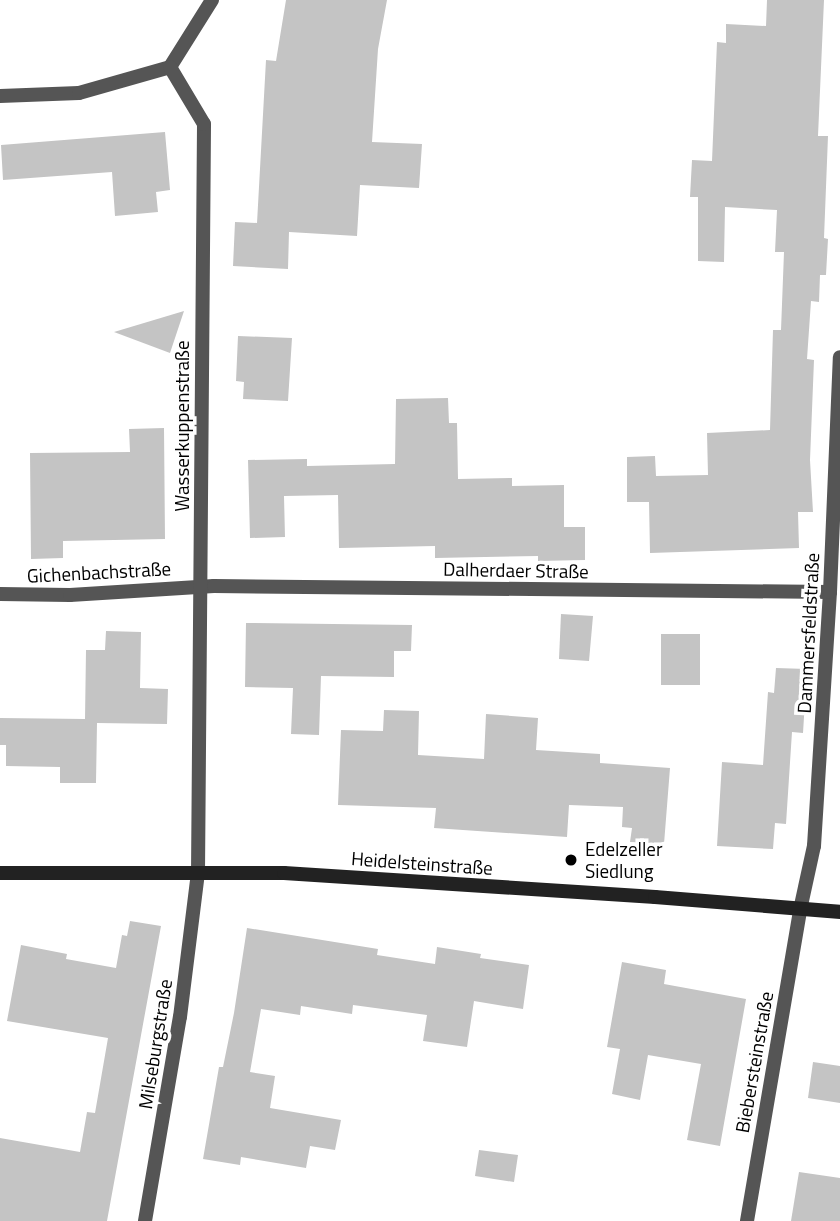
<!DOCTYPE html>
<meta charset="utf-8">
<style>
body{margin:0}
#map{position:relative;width:840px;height:1221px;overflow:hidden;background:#fff;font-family:"Titillium Web",sans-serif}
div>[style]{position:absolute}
.building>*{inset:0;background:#c4c4c4}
.street>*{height:14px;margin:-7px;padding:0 7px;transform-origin:7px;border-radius:7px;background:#555}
.secondary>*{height:14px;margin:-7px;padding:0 7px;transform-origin:7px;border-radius:7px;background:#222}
.dots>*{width:19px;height:19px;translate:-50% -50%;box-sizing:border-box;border:4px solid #fff;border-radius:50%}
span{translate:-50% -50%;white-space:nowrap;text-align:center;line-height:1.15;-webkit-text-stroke:7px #fff;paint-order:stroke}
.street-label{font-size:19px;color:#000}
.poi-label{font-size:19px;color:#000}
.left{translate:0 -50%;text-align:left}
</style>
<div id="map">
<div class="building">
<i style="clip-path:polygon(286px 0,387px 0,378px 49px,372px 142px,422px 144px,419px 188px,360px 185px,357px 236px,289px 232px,288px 269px,233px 266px,235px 222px,257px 223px,266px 60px,276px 61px)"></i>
<i style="clip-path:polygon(767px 0,824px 0,818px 136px,828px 136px,824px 238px,828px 239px,826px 275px,820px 275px,819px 302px,811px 301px,807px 359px,814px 360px,810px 460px,813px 512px,798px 512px,799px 548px,650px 553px,649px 502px,627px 502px,627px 457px,655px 456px,656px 476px,708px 475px,707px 433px,770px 430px,773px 330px,781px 330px,784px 252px,775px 252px,777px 210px,725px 207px,724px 262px,698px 261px,698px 197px,690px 197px,692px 160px,712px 161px,717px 42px,726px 43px,726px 24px,766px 26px)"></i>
<i style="clip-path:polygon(165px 132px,170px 190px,156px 192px,158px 212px,115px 216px,112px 172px,3px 180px,1px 145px)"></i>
<i style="clip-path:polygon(184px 311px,170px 353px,114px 332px)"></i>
<i style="clip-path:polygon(238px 336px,292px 338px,288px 401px,243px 399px,244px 382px,236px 381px)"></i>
<i style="clip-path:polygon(448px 398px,449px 423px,457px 423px,458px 479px,512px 478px,512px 486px,564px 485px,564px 527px,585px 527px,585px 560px,538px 561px,538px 556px,435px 558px,435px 546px,339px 548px,338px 495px,284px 496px,285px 537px,250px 538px,248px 460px,307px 459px,307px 466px,395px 464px,396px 399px)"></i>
<i style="clip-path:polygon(164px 428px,165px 539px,63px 541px,63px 558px,31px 559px,30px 453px,130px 452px,129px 429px)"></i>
<i style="clip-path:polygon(561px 614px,593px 616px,589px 661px,559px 659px)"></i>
<i style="clip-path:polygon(246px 623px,412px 625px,411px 651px,394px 651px,394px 677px,321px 676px,319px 735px,291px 734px,293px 688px,245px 687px)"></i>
<i style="clip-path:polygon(106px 631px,141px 632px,140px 688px,168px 689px,167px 724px,97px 723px,96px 783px,60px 783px,60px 767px,6px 766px,6px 745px,0 745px,0 718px,85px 719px,86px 650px,105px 650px)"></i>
<i style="clip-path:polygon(661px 634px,700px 634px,700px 685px,661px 685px)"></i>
<i style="clip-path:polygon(776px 668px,807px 669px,803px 733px,792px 732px,786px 824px,775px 823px,773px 849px,717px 846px,722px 762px,763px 765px,768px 692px,774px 693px)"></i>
<i style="clip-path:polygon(384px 710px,419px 711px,418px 755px,484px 759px,486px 714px,538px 718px,536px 750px,600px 754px,600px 763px,670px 768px,664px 844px,630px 842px,632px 828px,622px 827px,623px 807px,569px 805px,567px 837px,434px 828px,436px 808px,338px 805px,341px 730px,383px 731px)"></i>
<i style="clip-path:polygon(130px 921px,161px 926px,107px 1221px,0 1221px,0 1138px,80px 1152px,87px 1112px,95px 1113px,108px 1038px,7px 1021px,21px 945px,67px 954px,66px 959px,116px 968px,122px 935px,127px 936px)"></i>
<i style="clip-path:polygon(247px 928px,378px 949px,377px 955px,435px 964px,437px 947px,481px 954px,480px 958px,529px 965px,523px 1009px,474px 1001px,467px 1047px,423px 1041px,427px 1015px,353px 1005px,352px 1014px,301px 1006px,300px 1015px,261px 1009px,250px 1072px,275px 1076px,270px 1108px,341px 1120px,335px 1150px,310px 1146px,306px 1168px,241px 1157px,240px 1165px,203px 1159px,219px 1067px,223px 1067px,234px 1013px)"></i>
<i style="clip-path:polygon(622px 962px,666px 970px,664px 984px,746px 999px,720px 1146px,687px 1140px,701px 1064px,648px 1055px,640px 1100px,612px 1094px,620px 1049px,607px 1047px)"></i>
<i style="clip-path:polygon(813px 1062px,840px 1066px,840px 1103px,808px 1098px)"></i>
<i style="clip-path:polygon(479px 1150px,518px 1155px,514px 1182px,475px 1176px)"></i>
<i style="clip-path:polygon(799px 1172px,840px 1178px,840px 1221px,791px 1221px)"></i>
</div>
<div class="street">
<i style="left:170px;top:67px;width:79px;rotate:-57.9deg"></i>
<i style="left:0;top:96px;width:79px;rotate:-2.2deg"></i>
<i style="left:79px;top:93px;width:95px;rotate:-15.9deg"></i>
<i style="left:0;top:594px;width:70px;rotate:0.8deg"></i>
<i style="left:70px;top:595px;width:144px;rotate:-3.6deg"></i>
<i style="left:214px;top:586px;width:616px;rotate:0.56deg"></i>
<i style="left:145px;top:1221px;width:207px;rotate:-80.3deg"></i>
<i style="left:180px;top:1017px;width:145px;rotate:-82.9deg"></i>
<i style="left:198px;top:873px;width:749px;rotate:-89.54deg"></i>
<i style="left:204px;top:124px;width:66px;rotate:-120.8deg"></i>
<i style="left:747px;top:1221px;width:315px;rotate:-80.3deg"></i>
<i style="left:800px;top:910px;width:66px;rotate:-77.7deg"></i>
<i style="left:814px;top:846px;width:255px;rotate:-86.4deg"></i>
<i style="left:830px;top:592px;width:235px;rotate:-87.6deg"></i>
</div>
<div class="secondary">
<i style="left:0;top:873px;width:284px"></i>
<i style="left:284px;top:873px;width:372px;rotate:3.7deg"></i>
<i style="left:655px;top:897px;width:186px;rotate:4.6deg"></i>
</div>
<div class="dots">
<i style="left:571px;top:860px;background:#000"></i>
</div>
<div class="street-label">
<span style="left:182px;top:426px;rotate:-90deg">Wasserkuppenstraße</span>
<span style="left:516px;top:570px;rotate:1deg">Dalherdaer Straße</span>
<span style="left:99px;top:572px;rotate:-3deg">Gichenbachstraße</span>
<span style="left:808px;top:633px;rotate:-87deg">Dammersfeldstraße</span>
<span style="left:422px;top:863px;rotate:4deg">Heidelsteinstraße</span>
<span style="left:155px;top:1044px;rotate:-81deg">Milseburgstraße</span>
<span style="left:754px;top:1062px;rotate:-80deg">Biebersteinstraße</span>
</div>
<div class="poi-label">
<span class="left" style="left:585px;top:860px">Edelzeller<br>Siedlung</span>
</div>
</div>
